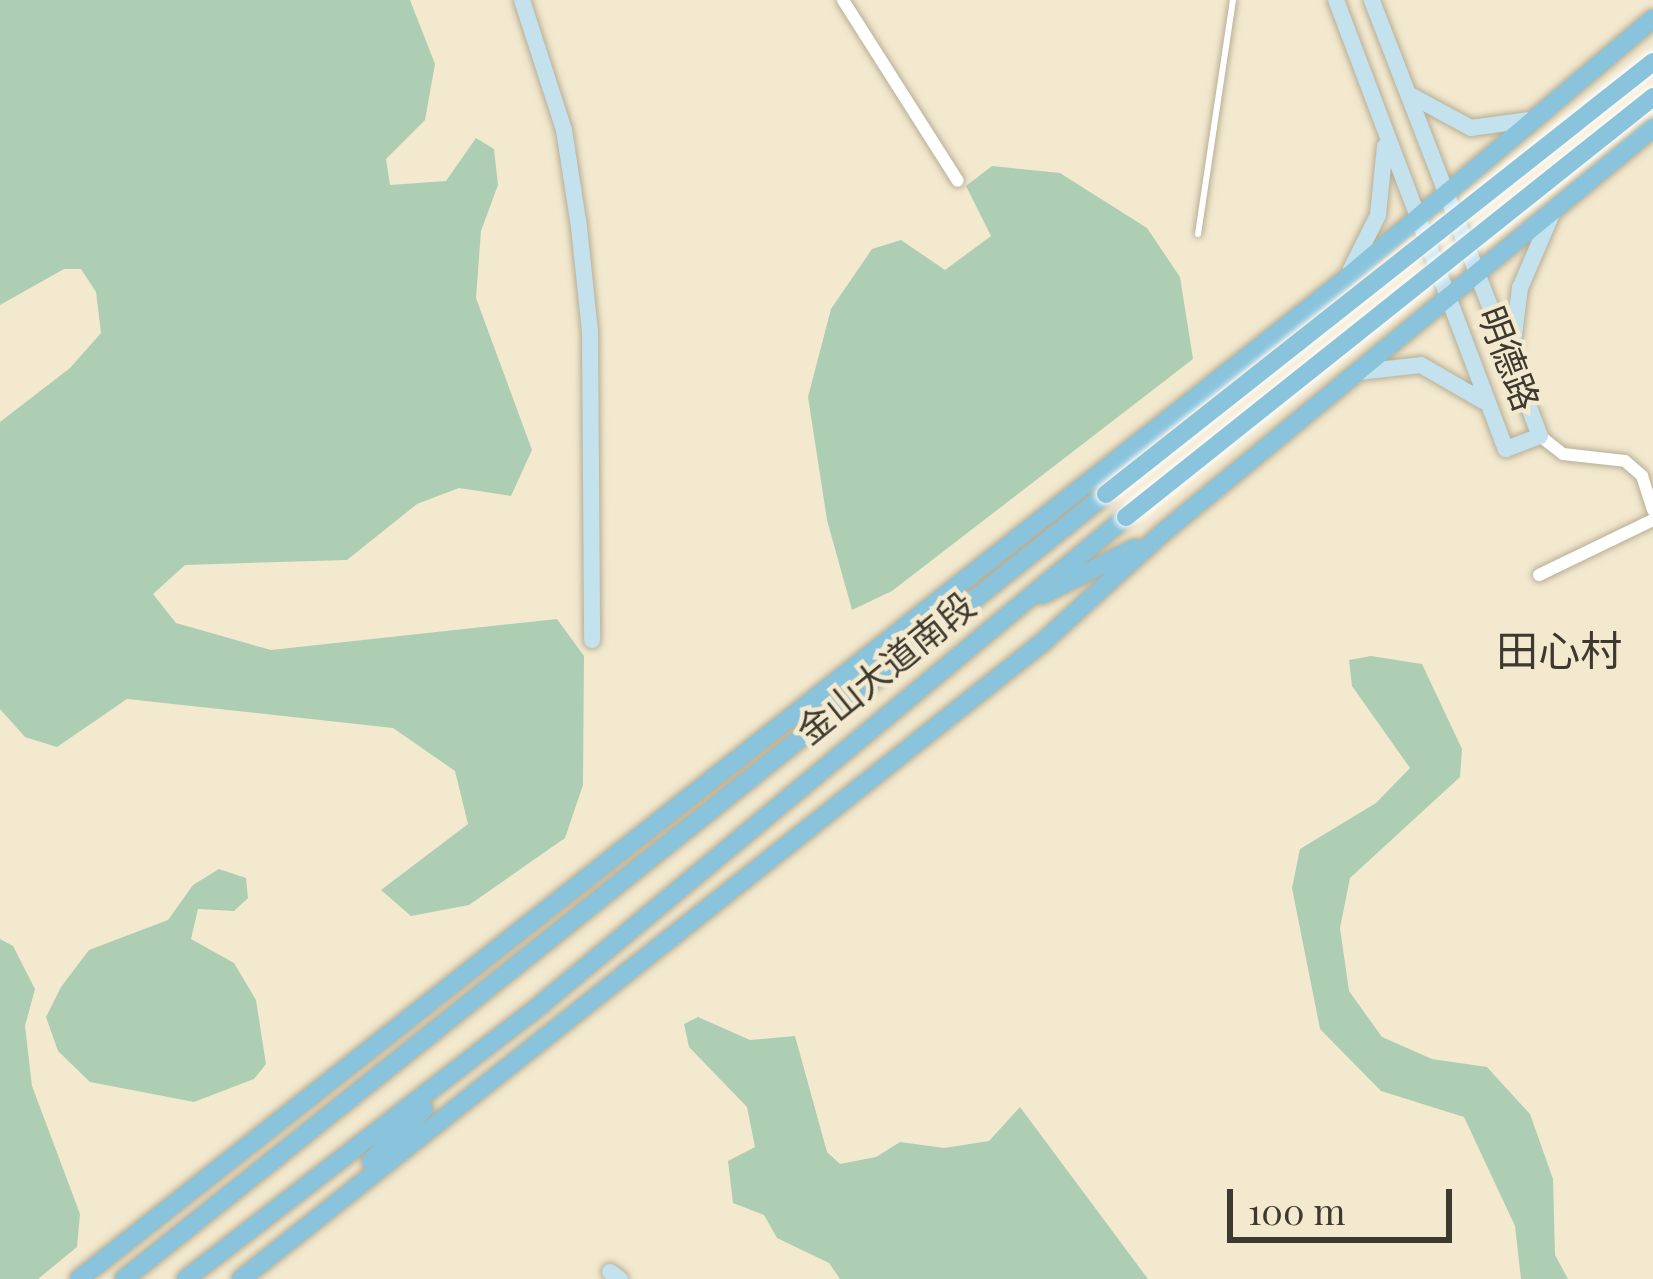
<!DOCTYPE html>
<meta charset="utf-8">
<style>
body{margin:0}
#map{position:relative;width:1653px;height:1279px;overflow:hidden;background:#f3e9cf;font-family:"Playfair Display","Noto Sans SC",serif}
div>[style]{position:absolute}
.green>*{inset:0;background:#aeceb3}
.roads{filter:drop-shadow(0 0 3px #b7ae95) drop-shadow(0 0 3px #b7ae95)}
.lane>*{height:6px;margin:-3px;padding:0 3px;transform-origin:3px;border-radius:3px;background:#fff}
.street>*{height:12px;margin:-6px;padding:0 6px;transform-origin:6px;border-radius:6px;background:#fff}
.secondary>*{height:16px;margin:-8px;padding:0 8px;transform-origin:8px;border-radius:8px;background:#c4e1ee}
.primary>*{height:18px;margin:-9px;padding:0 9px;transform-origin:9px;border-radius:9px;background:#89c3dc}
.bridges{filter:drop-shadow(0 0 3px #fff) drop-shadow(0 0 3px #fff)}
.primary-bridge>*{height:18px;margin:-9px;padding:0 9px;transform-origin:9px;border-radius:9px;background:#89c3dc}
span{translate:-50% -50%;white-space:nowrap;text-align:center;line-height:1.15;-webkit-text-stroke:9px #f3e9cf;paint-order:stroke}
.street-label{font-size:36px;color:#3d392f}
.quarter-label{font-size:42px;color:#3d392f}
.scale{position:absolute;left:1227px;top:1189px;width:225px;height:54px;box-sizing:border-box;border:6px solid #3d392f;border-top:0;padding-left:15px;font-size:36px;line-height:42px;white-space:nowrap;color:#3d392f;-webkit-text-stroke:9px #f3e9cf;paint-order:stroke}
</style>
<div id="map">
<div class="green">
<i style="clip-path:polygon(0 0,410px 0,435px 64px,425px 120px,386px 159px,390px 185px,446px 181px,476px 138px,494px 149px,498px 185px,481px 231px,476px 298px,532px 450px,511px 496px,459px 488px,417px 504px,347px 560px,185px 565px,153px 594px,176px 623px,271px 650px,557px 619px,584px 656px,583px 785px,565px 838px,469px 905px,411px 916px,381px 890px,468px 824px,455px 771px,393px 728px,127px 699px,57px 747px,25px 737px,0 709px,0 422px,70px 368px,101px 333px,96px 292px,81px 269px,64px 269px,0 305px)"></i>
<i style="clip-path:polygon(992px 166px,1060px 173px,1147px 228px,1180px 277px,1193px 359px,892px 591px,852px 610px,827px 520px,808px 397px,831px 309px,872px 249px,901px 240px,945px 270px,991px 236px,966px 186px)"></i>
<i style="clip-path:polygon(1371px 656px,1422px 664px,1462px 749px,1460px 777px,1350px 878px,1340px 928px,1349px 991px,1382px 1037px,1432px 1059px,1487px 1067px,1530px 1114px,1553px 1179px,1555px 1255px,1568px 1279px,1521px 1279px,1515px 1226px,1464px 1117px,1381px 1091px,1320px 1029px,1292px 888px,1300px 849px,1376px 803px,1410px 768px,1352px 686px,1349px 660px)"></i>
<i style="clip-path:polygon(219px 869px,246px 878px,248px 898px,234px 911px,198px 909px,191px 939px,234px 963px,256px 1000px,266px 1064px,254px 1079px,194px 1102px,90px 1082px,58px 1051px,46px 1017px,61px 987px,89px 950px,168px 920px,193px 885px)"></i>
<i style="clip-path:polygon(0 939px,13px 946px,35px 989px,25px 1026px,32px 1086px,80px 1214px,77px 1247px,38px 1279px,0 1279px)"></i>
<i style="clip-path:polygon(698px 1017px,750px 1040px,795px 1036px,827px 1152px,840px 1164px,876px 1157px,900px 1142px,944px 1148px,989px 1141px,1020px 1107px,1148px 1279px,840px 1279px,829px 1263px,777px 1238px,764px 1215px,733px 1203px,728px 1161px,755px 1147px,747px 1107px,689px 1047px,684px 1024px)"></i>
</div>
<div class="roads">
<div class="lane">
<i style="left:1198px;top:234px;width:237px;rotate:-81.5deg"></i>
</div>
<div class="street">
<i style="left:843px;top:0;width:214px;rotate:57.6deg"></i>
<i style="left:1540px;top:436px;width:29px;rotate:38deg"></i>
<i style="left:1563px;top:454px;width:62px;rotate:6.4deg"></i>
<i style="left:1625px;top:461px;width:23px;rotate:41deg"></i>
<i style="left:1642px;top:476px;width:36px;rotate:72deg"></i>
<i style="left:1539px;top:575px;width:127px;rotate:-25.8deg"></i>
</div>
<div class="secondary">
<i style="left:522px;top:0;width:137px;rotate:72.1deg"></i>
<i style="left:564px;top:130px;width:98px;rotate:81.2deg"></i>
<i style="left:579px;top:227px;width:106px;rotate:84deg"></i>
<i style="left:590px;top:332px;width:308px;rotate:89.6deg"></i>
<i style="left:1336px;top:0;width:480px;rotate:69.3deg"></i>
<i style="left:1506px;top:449px;width:36px;rotate:-21deg"></i>
<i style="left:1540px;top:436px;width:467px;rotate:-111.1deg"></i>
<i style="left:1410px;top:95px;width:69px;rotate:28.4deg"></i>
<i style="left:1471px;top:128px;width:59px;rotate:-7.9deg"></i>
<i style="left:1351px;top:269px;width:60px;rotate:-63.4deg"></i>
<i style="left:1378px;top:215px;width:69px;rotate:-84.2deg"></i>
<i style="left:1512px;top:351px;width:64px;rotate:-82.8deg"></i>
<i style="left:1520px;top:288px;width:78px;rotate:-66.7deg"></i>
<i style="left:1359px;top:372px;width:62px;rotate:-6.4deg"></i>
<i style="left:1421px;top:365px;width:72px;rotate:30.1deg"></i>
<i style="left:610px;top:1272px;width:12px;rotate:35deg"></i>
</div>
<div class="primary">
<i style="left:1042px;top:595px;width:104px;rotate:-26.8deg"></i>
<i style="left:371px;top:1161px;width:74px;rotate:-44.5deg"></i>
<i style="left:79px;top:1279px;width:1604px;rotate:-38.29deg"></i>
<i style="left:1338px;top:285px;width:412px;rotate:-40.2deg"></i>
<i style="left:124px;top:1279px;width:1257px;rotate:-38.64deg"></i>
<i style="left:186px;top:1279px;width:437px;rotate:-37.7deg"></i>
<i style="left:532px;top:1012px;width:773px;rotate:-39.81deg"></i>
<i style="left:241px;top:1279px;width:1024px;rotate:-38.46deg"></i>
<i style="left:1043px;top:642px;width:159px;rotate:-42.4deg"></i>
<i style="left:1160px;top:535px;width:639px;rotate:-39.54deg"></i>
</div>
</div>
<div class="bridges">
<div class="primary-bridge">
<i style="left:1106px;top:494px;width:697px;rotate:-38.3deg"></i>
<i style="left:1126px;top:517px;width:674px;rotate:-38.55deg"></i>
</div>
</div>
<div class="street-label">
<span style="left:1510px;top:358px;rotate:69deg">明德路</span>
<span style="left:885px;top:667px;rotate:-39deg">金山大道南段</span>
</div>
<div class="quarter-label">
<span style="left:1559px;top:649px">田心村</span>
</div>
<div class="scale">100 m</div>
</div>
